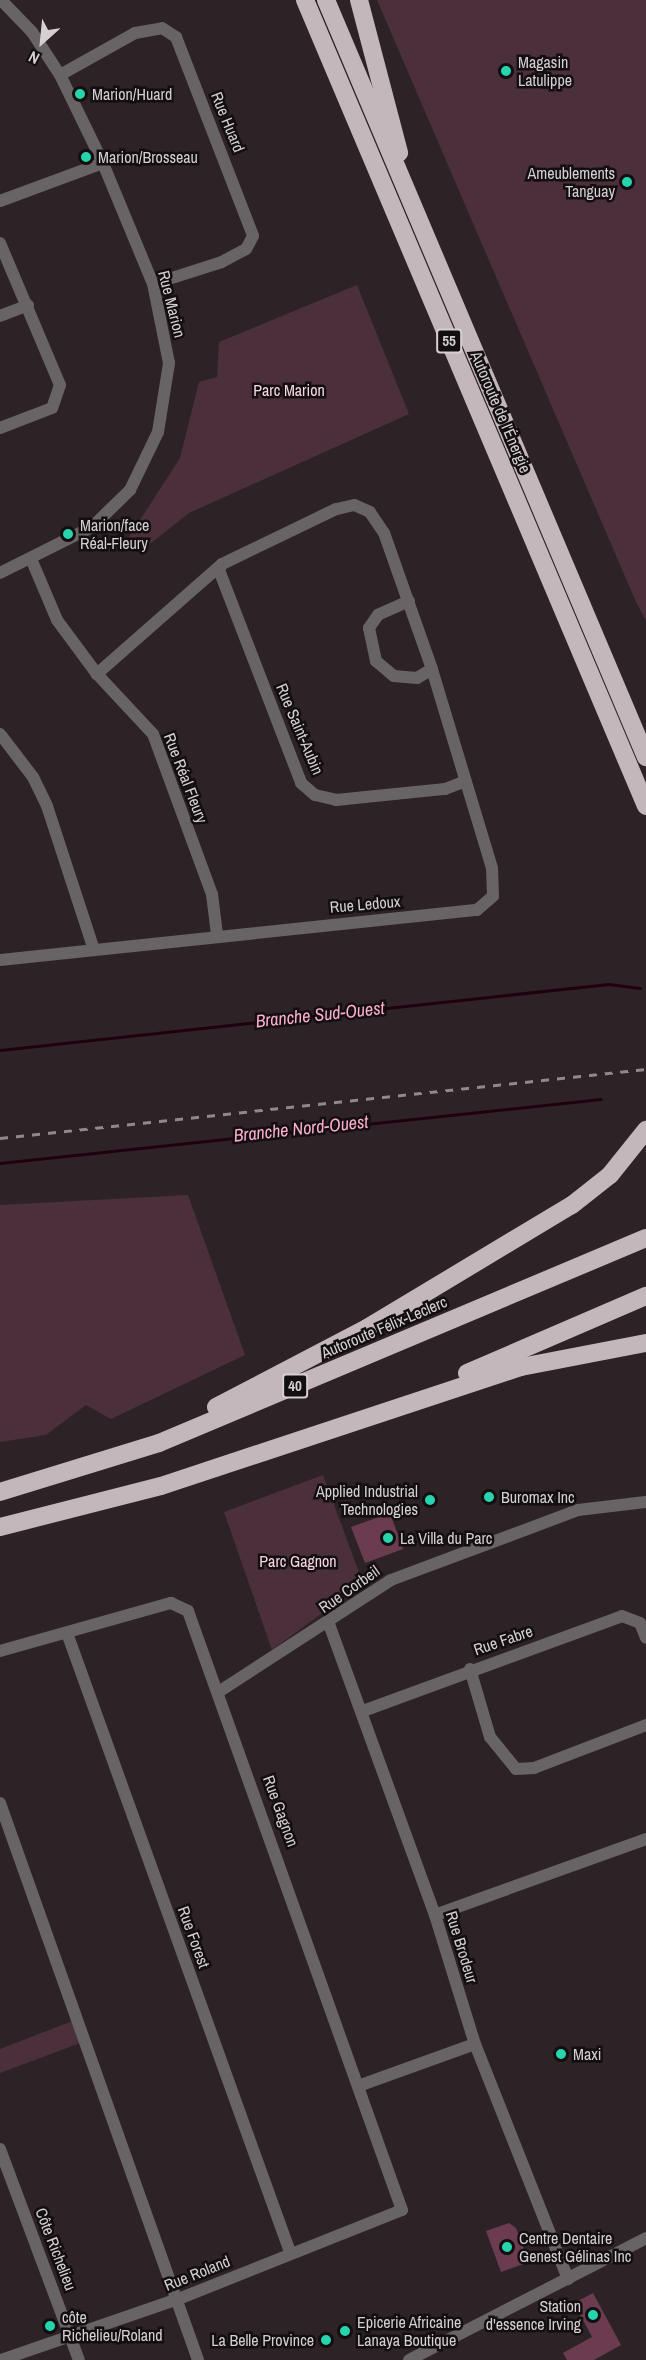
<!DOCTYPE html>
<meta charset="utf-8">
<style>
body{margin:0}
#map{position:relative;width:646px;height:2360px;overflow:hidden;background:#2d2327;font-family:"Archivo Narrow",sans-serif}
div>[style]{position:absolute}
.green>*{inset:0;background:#4b2f3b}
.stream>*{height:3px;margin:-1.5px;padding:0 1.5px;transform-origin:1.5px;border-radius:1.5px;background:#20000f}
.building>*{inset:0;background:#6b3c50}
.minor>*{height:12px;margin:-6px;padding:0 6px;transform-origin:6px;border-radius:6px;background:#686365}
.highway>*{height:18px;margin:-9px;padding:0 9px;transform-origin:9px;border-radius:9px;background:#c4b7bc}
.rail>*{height:3px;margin-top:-1.5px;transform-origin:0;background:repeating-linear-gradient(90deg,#90888b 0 8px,transparent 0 16px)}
.dots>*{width:16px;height:16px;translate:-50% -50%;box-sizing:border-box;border:3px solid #130e10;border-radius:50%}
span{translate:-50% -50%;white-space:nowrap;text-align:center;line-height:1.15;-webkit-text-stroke:5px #130e10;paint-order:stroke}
.shield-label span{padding:2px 4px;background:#130e10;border:2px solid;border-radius:4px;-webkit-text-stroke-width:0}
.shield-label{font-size:15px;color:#d6cfd2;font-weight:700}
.poi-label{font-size:16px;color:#d6cfd2}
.left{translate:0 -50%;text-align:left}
.right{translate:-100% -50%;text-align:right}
.street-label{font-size:16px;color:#d6cfd2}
.park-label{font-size:16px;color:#f7d5e2}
.water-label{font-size:18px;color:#fdaecf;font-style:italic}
.north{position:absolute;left:12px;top:12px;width:60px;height:60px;-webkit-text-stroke:4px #130e10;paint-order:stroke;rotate:207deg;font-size:16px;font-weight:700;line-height:24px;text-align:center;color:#d6cfd2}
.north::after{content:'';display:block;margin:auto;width:21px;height:27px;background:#d6cfd2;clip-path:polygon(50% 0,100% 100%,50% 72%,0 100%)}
</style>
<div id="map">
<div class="green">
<i style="clip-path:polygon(377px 0,646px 0,646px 621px,636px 602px)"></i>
<i style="clip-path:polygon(357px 285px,409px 414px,189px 513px,141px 551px,129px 537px,180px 458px,199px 382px,217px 377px,219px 342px)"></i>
<i style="clip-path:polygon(188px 1195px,245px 1355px,111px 1419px,86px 1405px,46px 1435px,0 1442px,0 1205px)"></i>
<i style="clip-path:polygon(323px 1475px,363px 1583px,272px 1650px,224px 1512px)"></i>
<i style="clip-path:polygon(75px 2020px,83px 2042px,0 2073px,0 2049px)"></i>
</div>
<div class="stream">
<i style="left:0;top:1050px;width:612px;rotate:-6.2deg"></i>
<i style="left:608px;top:984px;width:32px;rotate:7deg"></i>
<i style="left:0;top:1163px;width:604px;rotate:-6.08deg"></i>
</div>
<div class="building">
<i style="clip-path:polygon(390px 1513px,403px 1549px,365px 1563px,351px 1527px)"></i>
<i style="clip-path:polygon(509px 2223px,516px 2228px,529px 2262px,501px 2272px,486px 2231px)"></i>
<i style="clip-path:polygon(593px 2293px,621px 2345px,594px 2360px,567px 2360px,563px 2353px,592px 2337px,574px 2303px)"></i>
</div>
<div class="minor">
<i style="left:60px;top:75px;width:86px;rotate:-29.2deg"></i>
<i style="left:135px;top:33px;width:27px;rotate:-10deg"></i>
<i style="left:162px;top:28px;width:17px;rotate:33deg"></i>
<i style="left:176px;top:37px;width:213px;rotate:68.8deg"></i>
<i style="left:253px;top:236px;width:15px;rotate:118deg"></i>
<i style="left:246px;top:249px;width:27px;rotate:152deg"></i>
<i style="left:222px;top:262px;width:72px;rotate:162.3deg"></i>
<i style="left:0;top:201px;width:110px;rotate:-20.3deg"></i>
<i style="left:0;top:243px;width:154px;rotate:67.1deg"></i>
<i style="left:60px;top:385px;width:24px;rotate:109deg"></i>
<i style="left:52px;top:408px;width:56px;rotate:159deg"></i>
<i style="left:0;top:316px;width:30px;rotate:-21deg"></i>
<i style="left:32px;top:561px;width:64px;rotate:67deg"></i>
<i style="left:57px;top:620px;width:67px;rotate:53.5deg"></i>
<i style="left:97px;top:674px;width:82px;rotate:47deg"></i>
<i style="left:153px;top:734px;width:171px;rotate:69.8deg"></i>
<i style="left:212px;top:894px;width:41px;rotate:83deg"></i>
<i style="left:222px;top:564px;width:7px;rotate:117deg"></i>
<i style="left:219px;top:570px;width:228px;rotate:68.9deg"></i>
<i style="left:301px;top:783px;width:18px;rotate:41deg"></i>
<i style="left:315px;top:795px;width:22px;rotate:13deg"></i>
<i style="left:336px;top:800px;width:110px;rotate:-5.8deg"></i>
<i style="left:445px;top:789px;width:22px;rotate:-21deg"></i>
<i style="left:0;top:573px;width:103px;rotate:-26.6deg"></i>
<i style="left:92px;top:527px;width:53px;rotate:-44.2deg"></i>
<i style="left:130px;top:490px;width:64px;rotate:-64.2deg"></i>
<i style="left:158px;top:432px;width:70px;rotate:-80.9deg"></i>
<i style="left:169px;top:363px;width:81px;rotate:-101.4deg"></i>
<i style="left:153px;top:284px;width:131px;rotate:-112.5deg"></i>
<i style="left:103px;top:163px;width:98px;rotate:-116deg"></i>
<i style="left:60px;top:75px;width:51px;rotate:-123.1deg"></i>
<i style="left:32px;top:32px;width:45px;rotate:-134.1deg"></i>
<i style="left:409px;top:601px;width:34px;rotate:156deg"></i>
<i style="left:378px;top:615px;width:16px;rotate:125deg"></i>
<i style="left:369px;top:628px;width:34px;rotate:78deg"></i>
<i style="left:376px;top:661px;width:23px;rotate:40deg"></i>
<i style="left:394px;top:676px;width:23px;rotate:5deg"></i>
<i style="left:417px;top:678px;width:17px;rotate:-31deg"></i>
<i style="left:0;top:734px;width:54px;rotate:52.5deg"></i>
<i style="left:33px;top:777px;width:32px;rotate:64deg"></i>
<i style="left:47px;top:806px;width:151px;rotate:71.9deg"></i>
<i style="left:0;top:960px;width:480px;rotate:-6deg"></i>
<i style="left:477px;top:910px;width:21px;rotate:-41deg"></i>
<i style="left:493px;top:896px;width:28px;rotate:-92deg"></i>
<i style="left:492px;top:868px;width:208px;rotate:-106.8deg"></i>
<i style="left:432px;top:669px;width:144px;rotate:-109.4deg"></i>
<i style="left:384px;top:533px;width:25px;rotate:-124deg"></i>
<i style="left:370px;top:512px;width:17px;rotate:-156deg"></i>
<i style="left:354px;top:505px;width:18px;rotate:167deg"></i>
<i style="left:336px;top:509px;width:127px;rotate:154.2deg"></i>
<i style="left:222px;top:564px;width:167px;rotate:138.7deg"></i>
<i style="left:329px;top:1624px;width:310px;rotate:70deg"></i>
<i style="left:435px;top:1915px;width:135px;rotate:72.8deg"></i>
<i style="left:475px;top:2044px;width:253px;rotate:68.4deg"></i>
<i style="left:67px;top:1633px;width:658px;rotate:70.19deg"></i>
<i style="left:0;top:1651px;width:178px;rotate:-15.7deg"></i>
<i style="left:171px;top:1603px;width:19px;rotate:25deg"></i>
<i style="left:188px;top:1611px;width:636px;rotate:70.34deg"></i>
<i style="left:402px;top:2210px;width:241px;rotate:158.3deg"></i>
<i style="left:178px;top:2299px;width:187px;rotate:161deg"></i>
<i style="left:470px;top:1669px;width:71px;rotate:73.6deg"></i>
<i style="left:490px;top:1737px;width:41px;rotate:50.9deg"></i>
<i style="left:516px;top:1769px;width:18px;rotate:-3deg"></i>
<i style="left:534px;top:1768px;width:120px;rotate:-21deg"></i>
<i style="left:220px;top:1691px;width:204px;rotate:-33deg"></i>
<i style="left:391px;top:1580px;width:200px;rotate:-20.5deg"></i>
<i style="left:578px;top:1510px;width:68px;rotate:-6.7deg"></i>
<i style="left:363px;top:1711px;width:276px;rotate:-20.1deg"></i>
<i style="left:622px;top:1616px;width:19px;rotate:21deg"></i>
<i style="left:640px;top:1623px;width:16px;rotate:68deg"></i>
<i style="left:0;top:1803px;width:591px;rotate:70.43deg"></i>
<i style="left:435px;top:1915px;width:224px;rotate:-19.8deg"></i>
<i style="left:361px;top:2085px;width:121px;rotate:-19.8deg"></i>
<i style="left:0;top:2149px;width:225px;rotate:69.5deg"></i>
<i style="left:409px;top:2360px;width:267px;rotate:-27.2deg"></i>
</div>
<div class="highway">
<i style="left:305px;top:0;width:875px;rotate:67.07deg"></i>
<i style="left:326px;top:0;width:822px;rotate:67.09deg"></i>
<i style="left:359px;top:0;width:158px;rotate:75.3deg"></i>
<i style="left:467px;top:1373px;width:195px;rotate:-23.3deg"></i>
<i style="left:216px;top:1407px;width:170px;rotate:-27.6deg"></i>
<i style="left:367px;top:1328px;width:239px;rotate:-31deg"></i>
<i style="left:572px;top:1205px;width:48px;rotate:-38.3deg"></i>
<i style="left:610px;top:1175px;width:58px;rotate:-51.3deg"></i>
<i style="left:0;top:1492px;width:166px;rotate:-17.1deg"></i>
<i style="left:159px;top:1443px;width:528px;rotate:-22.83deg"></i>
<i style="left:0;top:1527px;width:166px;rotate:-14.3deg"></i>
<i style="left:161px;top:1486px;width:379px;rotate:-18.3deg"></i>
<i style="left:521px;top:1367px;width:127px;rotate:-10.9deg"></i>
</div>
<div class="rail">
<i style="left:0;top:1138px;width:650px;rotate:-6.1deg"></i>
</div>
<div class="dots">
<i style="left:506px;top:71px;background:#26d5ae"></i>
<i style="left:80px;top:94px;background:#26d5ae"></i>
<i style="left:86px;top:157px;background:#26d5ae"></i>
<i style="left:627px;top:182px;background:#26d5ae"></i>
<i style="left:68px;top:534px;background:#26d5ae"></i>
<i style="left:489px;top:1497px;background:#26d5ae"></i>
<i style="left:430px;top:1500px;background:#26d5ae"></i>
<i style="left:388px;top:1538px;background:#26d5ae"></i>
<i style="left:561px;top:2054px;background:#26d5ae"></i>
<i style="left:507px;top:2247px;background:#26d5ae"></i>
<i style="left:593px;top:2315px;background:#26d5ae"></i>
<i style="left:50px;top:2326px;background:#26d5ae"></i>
<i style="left:345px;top:2331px;background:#26d5ae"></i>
<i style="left:326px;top:2340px;background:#26d5ae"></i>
</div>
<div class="shield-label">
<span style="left:449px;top:341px">55</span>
<span style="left:295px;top:1386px">40</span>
</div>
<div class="poi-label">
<span class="left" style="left:518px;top:71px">Magasin<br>Latulippe</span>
<span class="left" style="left:92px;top:94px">Marion/Huard</span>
<span class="left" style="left:98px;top:157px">Marion/Brosseau</span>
<span class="right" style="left:615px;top:182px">Ameublements<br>Tanguay</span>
<span class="left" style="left:80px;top:534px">Marion/face<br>Réal-Fleury</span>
<span class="right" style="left:418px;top:1500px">Applied Industrial<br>Technologies</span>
<span class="left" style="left:501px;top:1497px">Buromax Inc</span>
<span class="left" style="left:400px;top:1538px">La Villa du Parc</span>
<span class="left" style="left:573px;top:2054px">Maxi</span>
<span class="left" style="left:519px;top:2247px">Centre Dentaire<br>Genest Gélinas Inc</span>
<span class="right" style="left:581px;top:2315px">Station<br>d'essence Irving</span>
<span class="left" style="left:62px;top:2326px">côte<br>Richelieu/Roland</span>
<span class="left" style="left:357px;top:2331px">Epicerie Africaine<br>Lanaya Boutique</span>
<span class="right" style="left:314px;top:2340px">La Belle Province</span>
</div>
<div class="street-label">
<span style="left:228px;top:122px;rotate:68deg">Rue Huard</span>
<span style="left:172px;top:304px;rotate:76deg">Rue Marion</span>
<span style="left:501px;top:412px;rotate:67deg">Autoroute de l'Énergie</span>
<span style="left:300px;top:729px;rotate:67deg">Rue Saint-Aubin</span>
<span style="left:186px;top:778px;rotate:69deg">Rue Réal Fleury</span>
<span style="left:365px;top:904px;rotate:-5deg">Rue Ledoux</span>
<span style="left:384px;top:1327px;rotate:-23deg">Autoroute Félix-Leclerc</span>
<span style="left:349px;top:1589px;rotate:-35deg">Rue Corbeil</span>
<span style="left:503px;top:1640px;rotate:-19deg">Rue Fabre</span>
<span style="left:281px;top:1811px;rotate:70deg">Rue Gagnon</span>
<span style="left:194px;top:1937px;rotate:70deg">Rue Forest</span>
<span style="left:462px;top:1947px;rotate:73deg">Rue Brodeur</span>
<span style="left:56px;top:2249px;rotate:69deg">Côte Richelieu</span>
<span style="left:197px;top:2273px;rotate:-22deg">Rue Roland</span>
</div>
<div class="park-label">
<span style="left:289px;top:390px">Parc Marion</span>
<span style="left:298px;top:1561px">Parc Gagnon</span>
</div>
<div class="water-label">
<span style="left:320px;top:1015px;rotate:-6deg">Branche Sud-Ouest</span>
<span style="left:301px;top:1129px;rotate:-6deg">Branche Nord-Ouest</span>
</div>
<div class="north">N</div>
</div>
